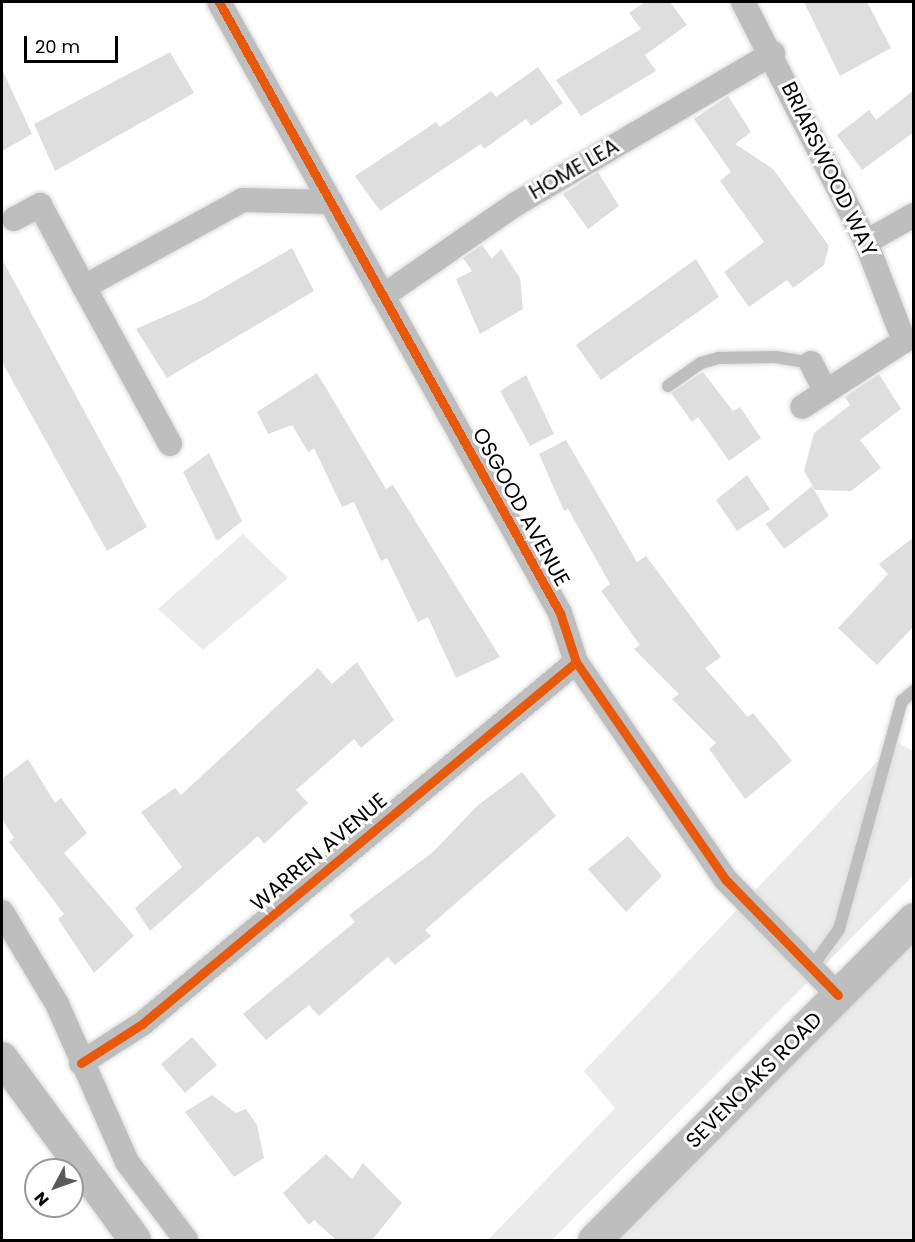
<!DOCTYPE html>
<style>
body{margin:0}
#map{position:relative;width:915px;height:1242px;overflow:hidden;background:#fff;font-family:Poppins,sans-serif}
div>[style]{position:absolute}
.green>*{inset:0;background:#ebebeb}
.building>*{inset:0;background:#dedede}
.roads{filter:drop-shadow(0 0 2px #dbdbdb) drop-shadow(0 0 2px #dbdbdb)}
.service>*{height:12px;margin:-6px;padding:0 6px;transform-origin:6px;border-radius:6px;background:#bebebe}
.minor>*{height:24px;margin:-12px;padding:0 12px;transform-origin:12px;border-radius:12px;background:#bebebe}
.tertiary>*{height:32px;margin:-16px;padding:0 16px;transform-origin:16px;border-radius:16px;background:#bebebe}
.primary>*{height:33px;margin:-16.5px;padding:0 16.5px;transform-origin:16.5px;border-radius:16.5px;background:#bebebe}
.cycleway>*{height:9px;margin:-4.5px;padding:0 4.5px;transform-origin:4.5px;border-radius:4.5px;background:#e8590c}
span{translate:-50% -50%;white-space:nowrap;text-align:center;line-height:1.15;-webkit-text-stroke:6px #fff;paint-order:stroke}
.street-label{font-size:21px;color:#000}
.frame{position:absolute;inset:0;border:3px solid #000;pointer-events:none}
.north{position:absolute;left:24px;top:1158px;width:60px;height:60px;box-sizing:border-box;background:#fff;border:2px solid #999;border-radius:50%;rotate:229deg;font-size:16px;font-weight:700;line-height:24px;text-align:center;color:#000}
.north::after{content:'';display:block;margin:auto;width:21px;height:27px;background:#595959;clip-path:polygon(50% 0,100% 100%,50% 72%,0 100%)}
.scale{position:absolute;left:24px;top:36px;width:94px;height:27px;box-sizing:border-box;border:3px solid #000;border-top:0;padding-left:8px;font-size:18px;line-height:21px;white-space:nowrap;color:#000;-webkit-text-stroke:4px #fff;paint-order:stroke}
</style>
<div id="map">
<div class="green">
<i style="clip-path:polygon(243px 534px,288px 578px,203px 650px,158px 609px)"></i>
<i style="clip-path:polygon(896px 742px,913px 751px,913px 876px,552px 1240px,488px 1240px,615px 1108px,584px 1071px)"></i>
<i style="clip-path:polygon(913px 941px,913px 1240px,615px 1240px)"></i>
</div>
<div class="building">
<i style="clip-path:polygon(645px 2px,670px 2px,687px 25px,645px 55px,656px 71px,581px 116px,556px 80px,641px 29px,629px 13px)"></i>
<i style="clip-path:polygon(804px 2px,867px 2px,891px 48px,840px 76px)"></i>
<i style="clip-path:polygon(170px 52px,194px 93px,55px 171px,34px 124px)"></i>
<i style="clip-path:polygon(538px 67px,563px 103px,531px 126px,526px 119px,484px 149px,481px 144px,380px 211px,355px 176px,436px 122px,440px 127px,491px 91px,496px 97px)"></i>
<i style="clip-path:polygon(2px 69px,32px 134px,2px 151px)"></i>
<i style="clip-path:polygon(914px 90px,914px 132px,862px 170px,837px 135px,869px 110px,876px 120px)"></i>
<i style="clip-path:polygon(728px 96px,751px 132px,735px 144px,773px 169px,829px 246px,824px 265px,793px 288px,787px 280px,749px 307px,724px 272px,764px 242px,720px 181px,731px 172px,694px 119px)"></i>
<i style="clip-path:polygon(598px 172px,619px 206px,588px 229px,563px 194px)"></i>
<i style="clip-path:polygon(482px 245px,492px 259px,501px 249px,520px 278px,523px 309px,480px 334px,456px 279px,472px 271px,463px 258px)"></i>
<i style="clip-path:polygon(292px 248px,314px 291px,167px 378px,136px 329px,200px 301px)"></i>
<i style="clip-path:polygon(2px 259px,147px 527px,107px 551px,2px 362px)"></i>
<i style="clip-path:polygon(696px 259px,719px 297px,601px 380px,576px 345px)"></i>
<i style="clip-path:polygon(703px 372px,733px 411px,740px 407px,761px 438px,729px 461px,698px 417px,692px 422px,671px 393px)"></i>
<i style="clip-path:polygon(317px 373px,386px 489px,393px 485px,500px 657px,456px 678px,428px 617px,418px 622px,387px 558px,381px 561px,354px 502px,342px 507px,314px 448px,308px 452px,292px 425px,268px 434px,257px 412px)"></i>
<i style="clip-path:polygon(879px 374px,901px 409px,860px 440px,881px 468px,851px 491px,815px 490px,804px 471px,814px 433px,850px 405px,845px 397px)"></i>
<i style="clip-path:polygon(526px 375px,554px 434px,530px 446px,500px 391px)"></i>
<i style="clip-path:polygon(566px 440px,637px 562px,646px 556px,721px 657px,705px 668px,748px 717px,753px 713px,792px 761px,745px 799px,709px 749px,716px 743px,672px 699px,679px 694px,634px 649px,640px 645px,601px 591px,610px 584px,568px 509px,564px 511px,539px 454px)"></i>
<i style="clip-path:polygon(209px 453px,242px 521px,217px 541px,183px 472px)"></i>
<i style="clip-path:polygon(747px 475px,770px 509px,737px 531px,716px 500px)"></i>
<i style="clip-path:polygon(812px 486px,829px 516px,784px 549px,766px 524px)"></i>
<i style="clip-path:polygon(914px 537px,914px 626px,877px 665px,838px 628px,888px 574px,879px 564px)"></i>
<i style="clip-path:polygon(357px 662px,394px 720px,361px 748px,354px 739px,296px 790px,308px 803px,264px 844px,258px 836px,150px 931px,135px 908px,182px 867px,141px 812px,175px 788px,181px 795px,318px 668px,332px 684px)"></i>
<i style="clip-path:polygon(28px 759px,55px 803px,61px 798px,87px 833px,64px 853px,134px 936px,94px 973px,58px 919px,64px 914px,9px 842px,14px 838px,2px 819px,2px 779px)"></i>
<i style="clip-path:polygon(522px 772px,556px 816px,425px 930px,431px 936px,395px 965px,388px 957px,319px 1016px,309px 1005px,266px 1040px,243px 1014px,355px 922px,349px 915px,433px 852px,477px 806px)"></i>
<i style="clip-path:polygon(628px 836px,662px 876px,626px 912px,588px 869px)"></i>
<i style="clip-path:polygon(192px 1037px,217px 1065px,185px 1093px,161px 1064px)"></i>
<i style="clip-path:polygon(212px 1095px,236px 1113px,246px 1109px,257px 1125px,264px 1158px,234px 1177px,185px 1112px)"></i>
<i style="clip-path:polygon(326px 1154px,352px 1179px,363px 1163px,402px 1203px,372px 1240px,336px 1240px,314px 1220px,309px 1225px,283px 1193px)"></i>
</div>
<div class="roads">
<div class="service">
<i style="left:668px;top:386px;width:40px;rotate:-34.9deg"></i>
<i style="left:701px;top:363px;width:19px;rotate:-16deg"></i>
<i style="left:719px;top:358px;width:56px;rotate:-1deg"></i>
<i style="left:775px;top:357px;width:36px;rotate:9deg"></i>
<i style="left:812px;top:967px;width:47px;rotate:-54.6deg"></i>
<i style="left:839px;top:929px;width:237px;rotate:-74.6deg"></i>
<i style="left:902px;top:701px;width:16px;rotate:-40deg"></i>
</div>
<div class="minor">
<i style="left:219px;top:2px;width:700px;rotate:60.83deg"></i>
<i style="left:560px;top:613px;width:52px;rotate:71.9deg"></i>
<i style="left:576px;top:662px;width:263px;rotate:55.5deg"></i>
<i style="left:725px;top:879px;width:162px;rotate:45.8deg"></i>
<i style="left:743px;top:2px;width:270px;rotate:62.9deg"></i>
<i style="left:866px;top:242px;width:106px;rotate:69deg"></i>
<i style="left:904px;top:341px;width:121px;rotate:147.1deg"></i>
<i style="left:14px;top:219px;width:30px;rotate:-28deg"></i>
<i style="left:40px;top:205px;width:93px;rotate:61.8deg"></i>
<i style="left:866px;top:242px;width:55px;rotate:-29.4deg"></i>
<i style="left:383px;top:296px;width:162px;rotate:-34.7deg"></i>
<i style="left:516px;top:204px;width:298px;rotate:-30.4deg"></i>
<i style="left:811px;top:363px;width:29px;rotate:63deg"></i>
<i style="left:170px;top:444px;width:179px;rotate:-118.7deg"></i>
<i style="left:84px;top:287px;width:181px;rotate:-28.7deg"></i>
<i style="left:243px;top:200px;width:88px;rotate:1.3deg"></i>
<i style="left:2px;top:912px;width:107px;rotate:59.1deg"></i>
<i style="left:57px;top:1004px;width:173px;rotate:66.1deg"></i>
<i style="left:127px;top:1162px;width:98px;rotate:52.9deg"></i>
<i style="left:81px;top:1063px;width:72px;rotate:-32.6deg"></i>
<i style="left:142px;top:1024px;width:565px;rotate:-39.83deg"></i>
</div>
<div class="tertiary">
<i style="left:2px;top:1058px;width:225px;rotate:53.8deg"></i>
</div>
<div class="primary">
<i style="left:594px;top:1240px;width:453px;rotate:-45.1deg"></i>
</div>
</div>
<div class="cycleway">
<i style="left:219px;top:2px;width:700px;rotate:60.83deg"></i>
<i style="left:560px;top:613px;width:52px;rotate:71.9deg"></i>
<i style="left:576px;top:662px;width:263px;rotate:55.5deg"></i>
<i style="left:725px;top:879px;width:162px;rotate:45.8deg"></i>
<i style="left:81px;top:1063px;width:72px;rotate:-32.6deg"></i>
<i style="left:142px;top:1024px;width:565px;rotate:-39.83deg"></i>
</div>
<div class="street-label">
<span style="left:574px;top:169px;rotate:-30deg">HOME LEA</span>
<span style="left:829px;top:169px;rotate:64deg">BRIARSWOOD WAY</span>
<span style="left:521px;top:507px;rotate:61deg">OSGOOD AVENUE</span>
<span style="left:319px;top:852px;rotate:-40deg">WARREN AVENUE</span>
<span style="left:754px;top:1080px;rotate:-45deg">SEVENOAKS ROAD</span>
</div>
<div class="frame"></div>
<div class="north">N</div>
<div class="scale">20 m</div>
</div>
